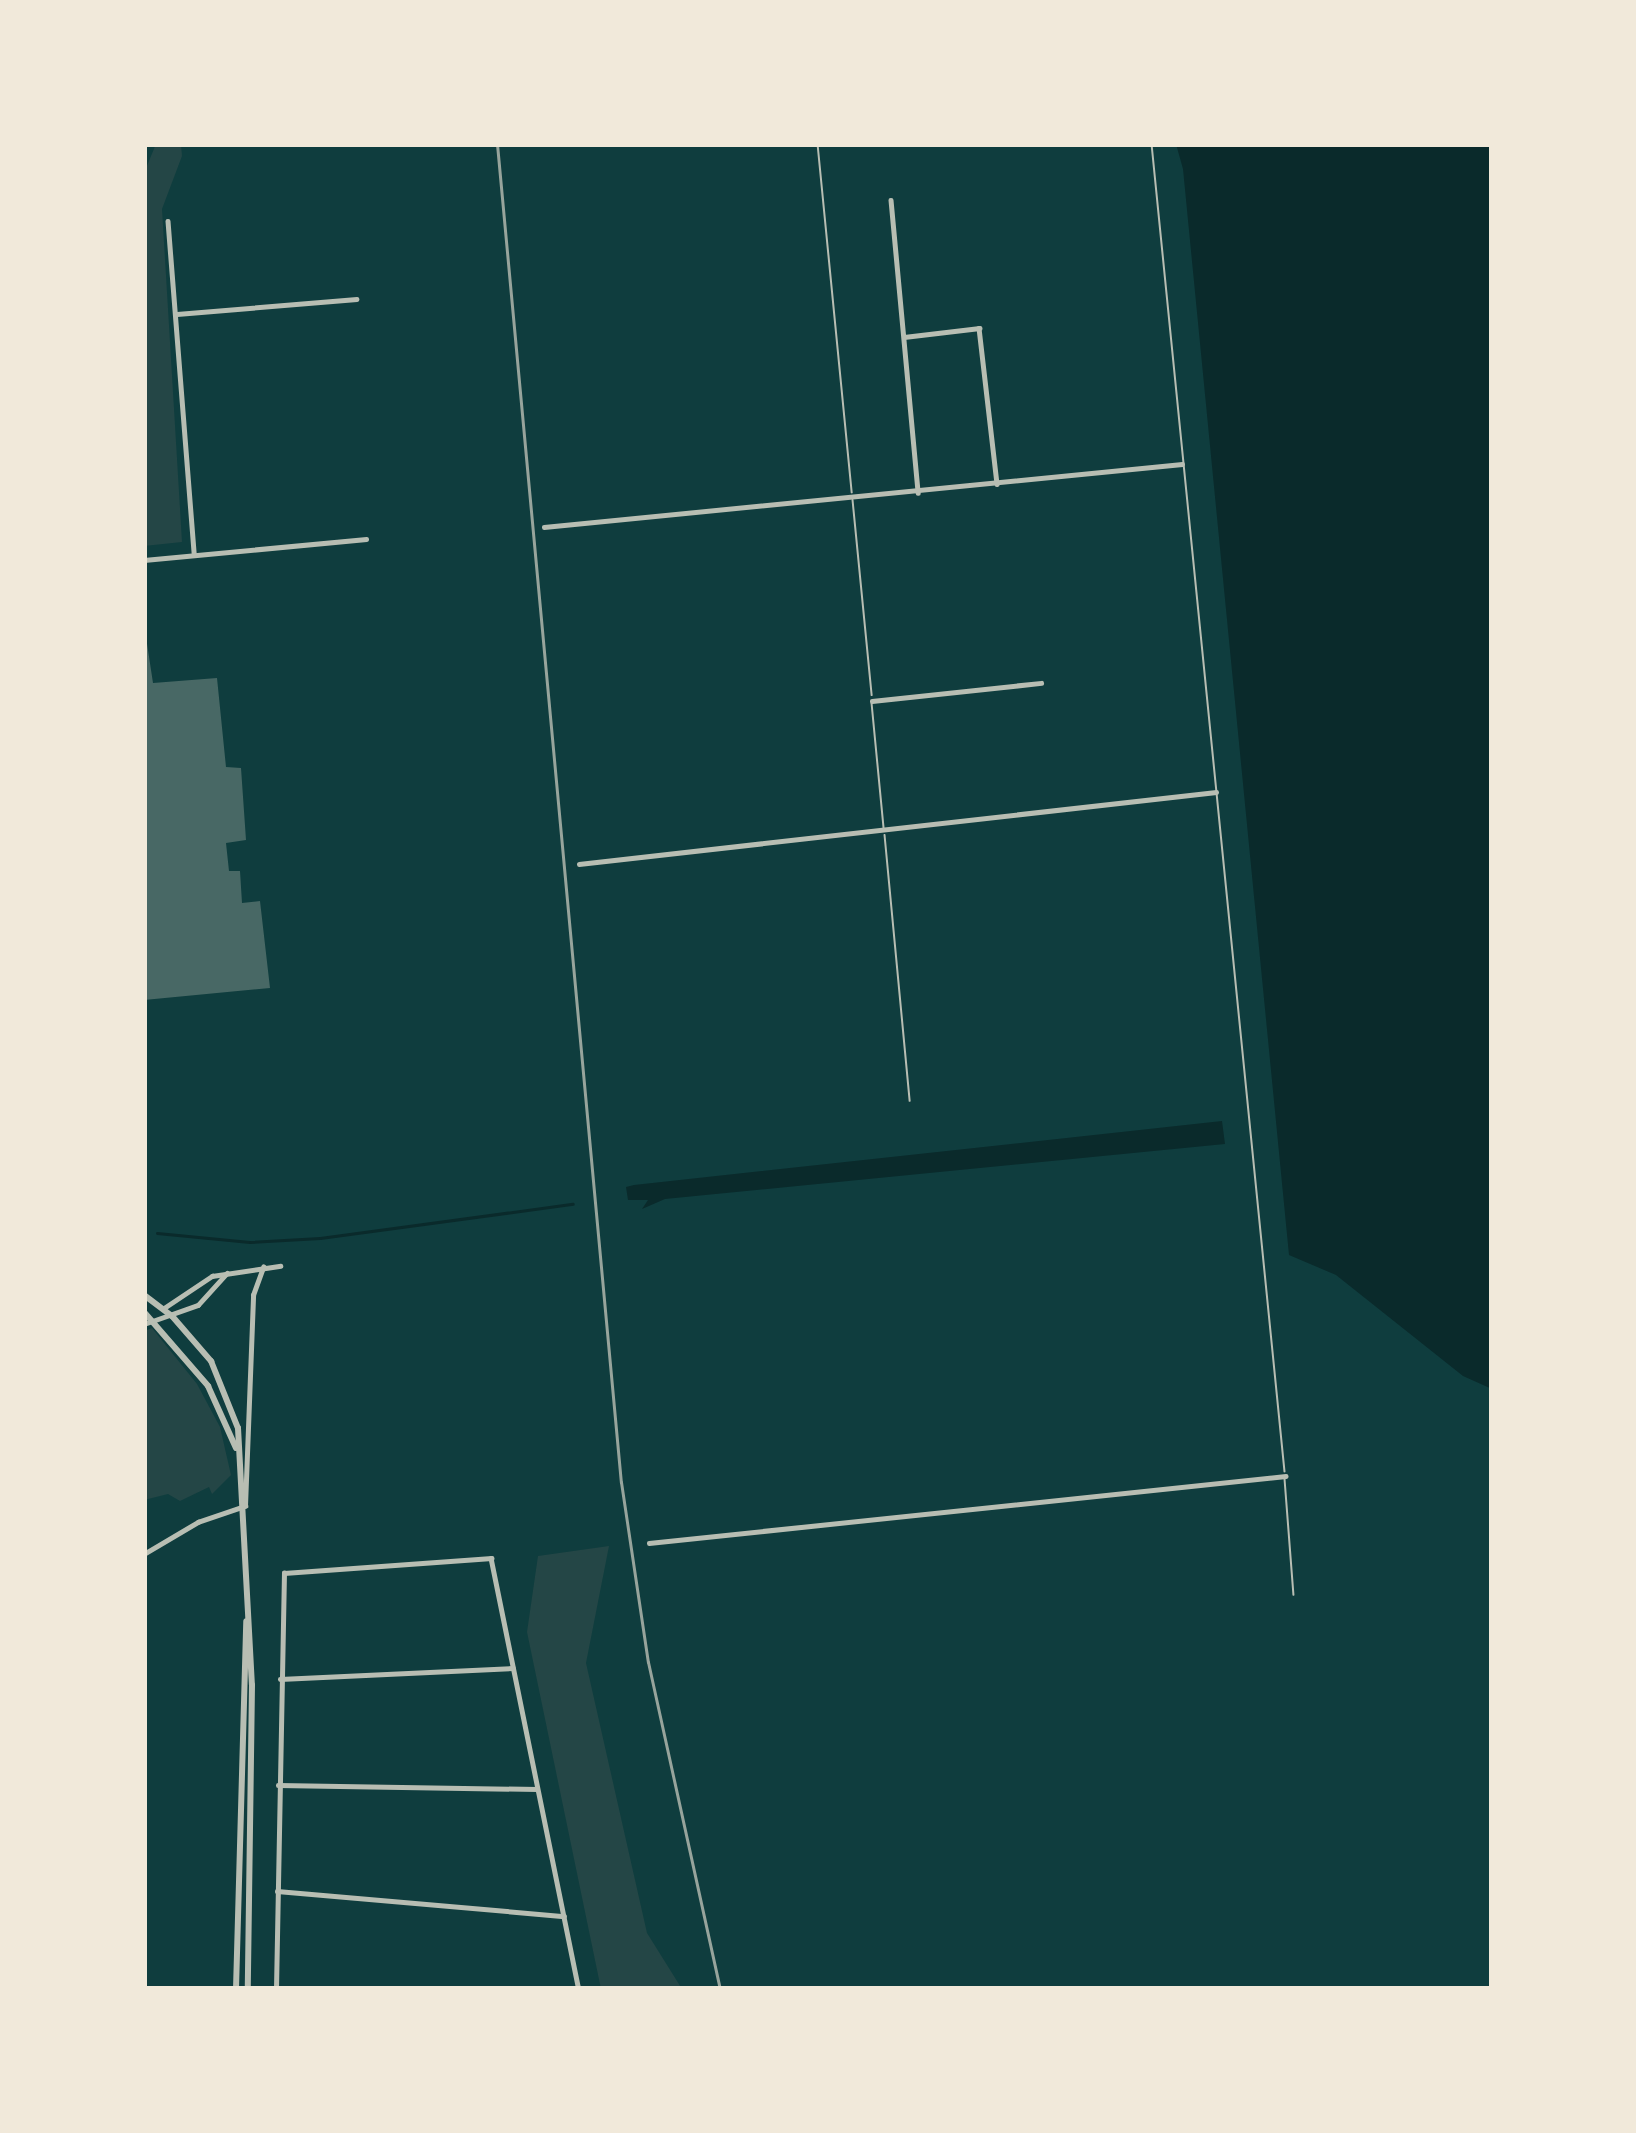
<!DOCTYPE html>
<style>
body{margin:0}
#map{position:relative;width:1636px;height:2133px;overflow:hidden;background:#0f3d3e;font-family:Lato,sans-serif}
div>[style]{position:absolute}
.green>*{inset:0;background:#244646}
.water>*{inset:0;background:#0a2a2b}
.stream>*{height:3px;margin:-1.5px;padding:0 1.5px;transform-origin:1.5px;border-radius:1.5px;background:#0a2a2b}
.building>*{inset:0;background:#486865}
.service>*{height:1.5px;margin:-0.75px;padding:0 0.75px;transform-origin:0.75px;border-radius:0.75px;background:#b8beb3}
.minor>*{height:4.5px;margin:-2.25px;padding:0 2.25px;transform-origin:2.25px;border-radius:2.25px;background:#b8beb3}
.tertiary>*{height:6px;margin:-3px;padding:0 3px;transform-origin:3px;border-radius:3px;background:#b8beb3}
.rail>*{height:3px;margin:-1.5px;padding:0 1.5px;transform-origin:1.5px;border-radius:1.5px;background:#97a49c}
span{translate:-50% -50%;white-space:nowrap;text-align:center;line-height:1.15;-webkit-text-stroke:9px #f1e9da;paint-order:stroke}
.frame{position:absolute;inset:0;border:147px solid #f1e9da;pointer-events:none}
</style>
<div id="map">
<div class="green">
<i style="clip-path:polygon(156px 144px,181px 144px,182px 156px,162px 209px,182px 542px,144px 546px,144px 173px)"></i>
<i style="clip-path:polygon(152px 1328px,197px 1384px,220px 1427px,231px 1475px,212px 1494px,209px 1487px,180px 1501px,168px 1494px,144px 1500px,144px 1331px)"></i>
<i style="clip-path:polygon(609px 1546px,586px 1663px,647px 1933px,682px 1989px,601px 1989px,527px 1632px,538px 1556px)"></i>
</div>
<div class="water">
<i style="clip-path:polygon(1176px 144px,1492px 144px,1492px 1389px,1463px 1376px,1336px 1275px,1289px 1255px,1183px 169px)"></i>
<i style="clip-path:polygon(1222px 1121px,1225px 1144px,665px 1199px,642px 1209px,648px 1200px,628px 1200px,626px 1187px,634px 1185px)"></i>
</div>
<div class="stream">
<i style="left:157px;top:1233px;width:93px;rotate:5.5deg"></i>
<i style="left:250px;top:1242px;width:70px;rotate:-3.3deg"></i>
<i style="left:320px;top:1238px;width:255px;rotate:-7.7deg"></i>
</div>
<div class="building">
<i style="clip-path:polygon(144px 624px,153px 683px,217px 678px,226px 767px,241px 768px,246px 840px,226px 843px,229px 871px,240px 871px,242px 903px,260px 901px,270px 988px,144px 1000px)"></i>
</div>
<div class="service">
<i style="left:818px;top:144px;width:350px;rotate:84.4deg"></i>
<i style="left:1152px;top:144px;width:1334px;rotate:84.28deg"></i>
<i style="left:853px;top:500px;width:196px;rotate:84.4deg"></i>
<i style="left:872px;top:703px;width:125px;rotate:84.5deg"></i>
<i style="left:885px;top:835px;width:267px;rotate:84.6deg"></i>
<i style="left:1285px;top:1479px;width:116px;rotate:85.6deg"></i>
</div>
<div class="minor">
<i style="left:891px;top:200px;width:294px;rotate:84.7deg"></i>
<i style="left:168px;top:221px;width:335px;rotate:85.5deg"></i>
<i style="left:177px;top:314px;width:180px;rotate:-4.8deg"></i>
<i style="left:904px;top:337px;width:76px;rotate:-6.8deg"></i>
<i style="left:979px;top:328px;width:157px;rotate:83.4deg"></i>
<i style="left:544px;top:527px;width:641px;rotate:-5.64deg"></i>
<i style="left:144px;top:560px;width:223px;rotate:-5.4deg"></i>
<i style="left:872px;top:701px;width:170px;rotate:-6.1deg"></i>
<i style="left:579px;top:864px;width:641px;rotate:-6.45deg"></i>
<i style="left:164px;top:1308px;width:58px;rotate:-33.7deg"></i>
<i style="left:212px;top:1276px;width:69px;rotate:-8.4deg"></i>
<i style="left:144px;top:1324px;width:57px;rotate:-19.4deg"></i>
<i style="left:198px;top:1305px;width:43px;rotate:-47.8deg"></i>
<i style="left:649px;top:1543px;width:640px;rotate:-6.01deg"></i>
<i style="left:144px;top:1554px;width:63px;rotate:-30.7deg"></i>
<i style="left:198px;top:1522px;width:50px;rotate:-18.8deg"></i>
<i style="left:245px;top:1506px;width:211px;rotate:-87.8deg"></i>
<i style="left:253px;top:1295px;width:30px;rotate:-70deg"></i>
<i style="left:280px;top:1679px;width:233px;rotate:-2.7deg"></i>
<i style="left:278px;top:1785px;width:259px;rotate:0.9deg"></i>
<i style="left:277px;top:1891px;width:288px;rotate:5deg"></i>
<i style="left:276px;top:1989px;width:416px;rotate:-88.9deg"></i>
<i style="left:284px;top:1573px;width:208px;rotate:-4.1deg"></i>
<i style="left:491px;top:1558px;width:440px;rotate:78.5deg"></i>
</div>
<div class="tertiary">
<i style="left:144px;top:145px;width:1px;rotate:-90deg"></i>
<i style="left:144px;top:1295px;width:35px;rotate:37deg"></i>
<i style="left:172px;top:1316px;width:60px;rotate:49.1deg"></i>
<i style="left:211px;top:1361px;width:72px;rotate:68.1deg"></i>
<i style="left:238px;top:1428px;width:257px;rotate:86.9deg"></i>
<i style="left:252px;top:1685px;width:304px;rotate:90.8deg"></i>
<i style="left:144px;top:1312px;width:98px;rotate:49.1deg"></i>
<i style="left:208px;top:1386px;width:68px;rotate:65.7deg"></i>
<i style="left:236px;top:1989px;width:368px;rotate:-88.4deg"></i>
</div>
<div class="rail">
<i style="left:497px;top:144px;width:1344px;rotate:84.71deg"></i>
<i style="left:621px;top:1482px;width:182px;rotate:81.5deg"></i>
<i style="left:648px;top:1662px;width:335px;rotate:77.6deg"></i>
</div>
<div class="frame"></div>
</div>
